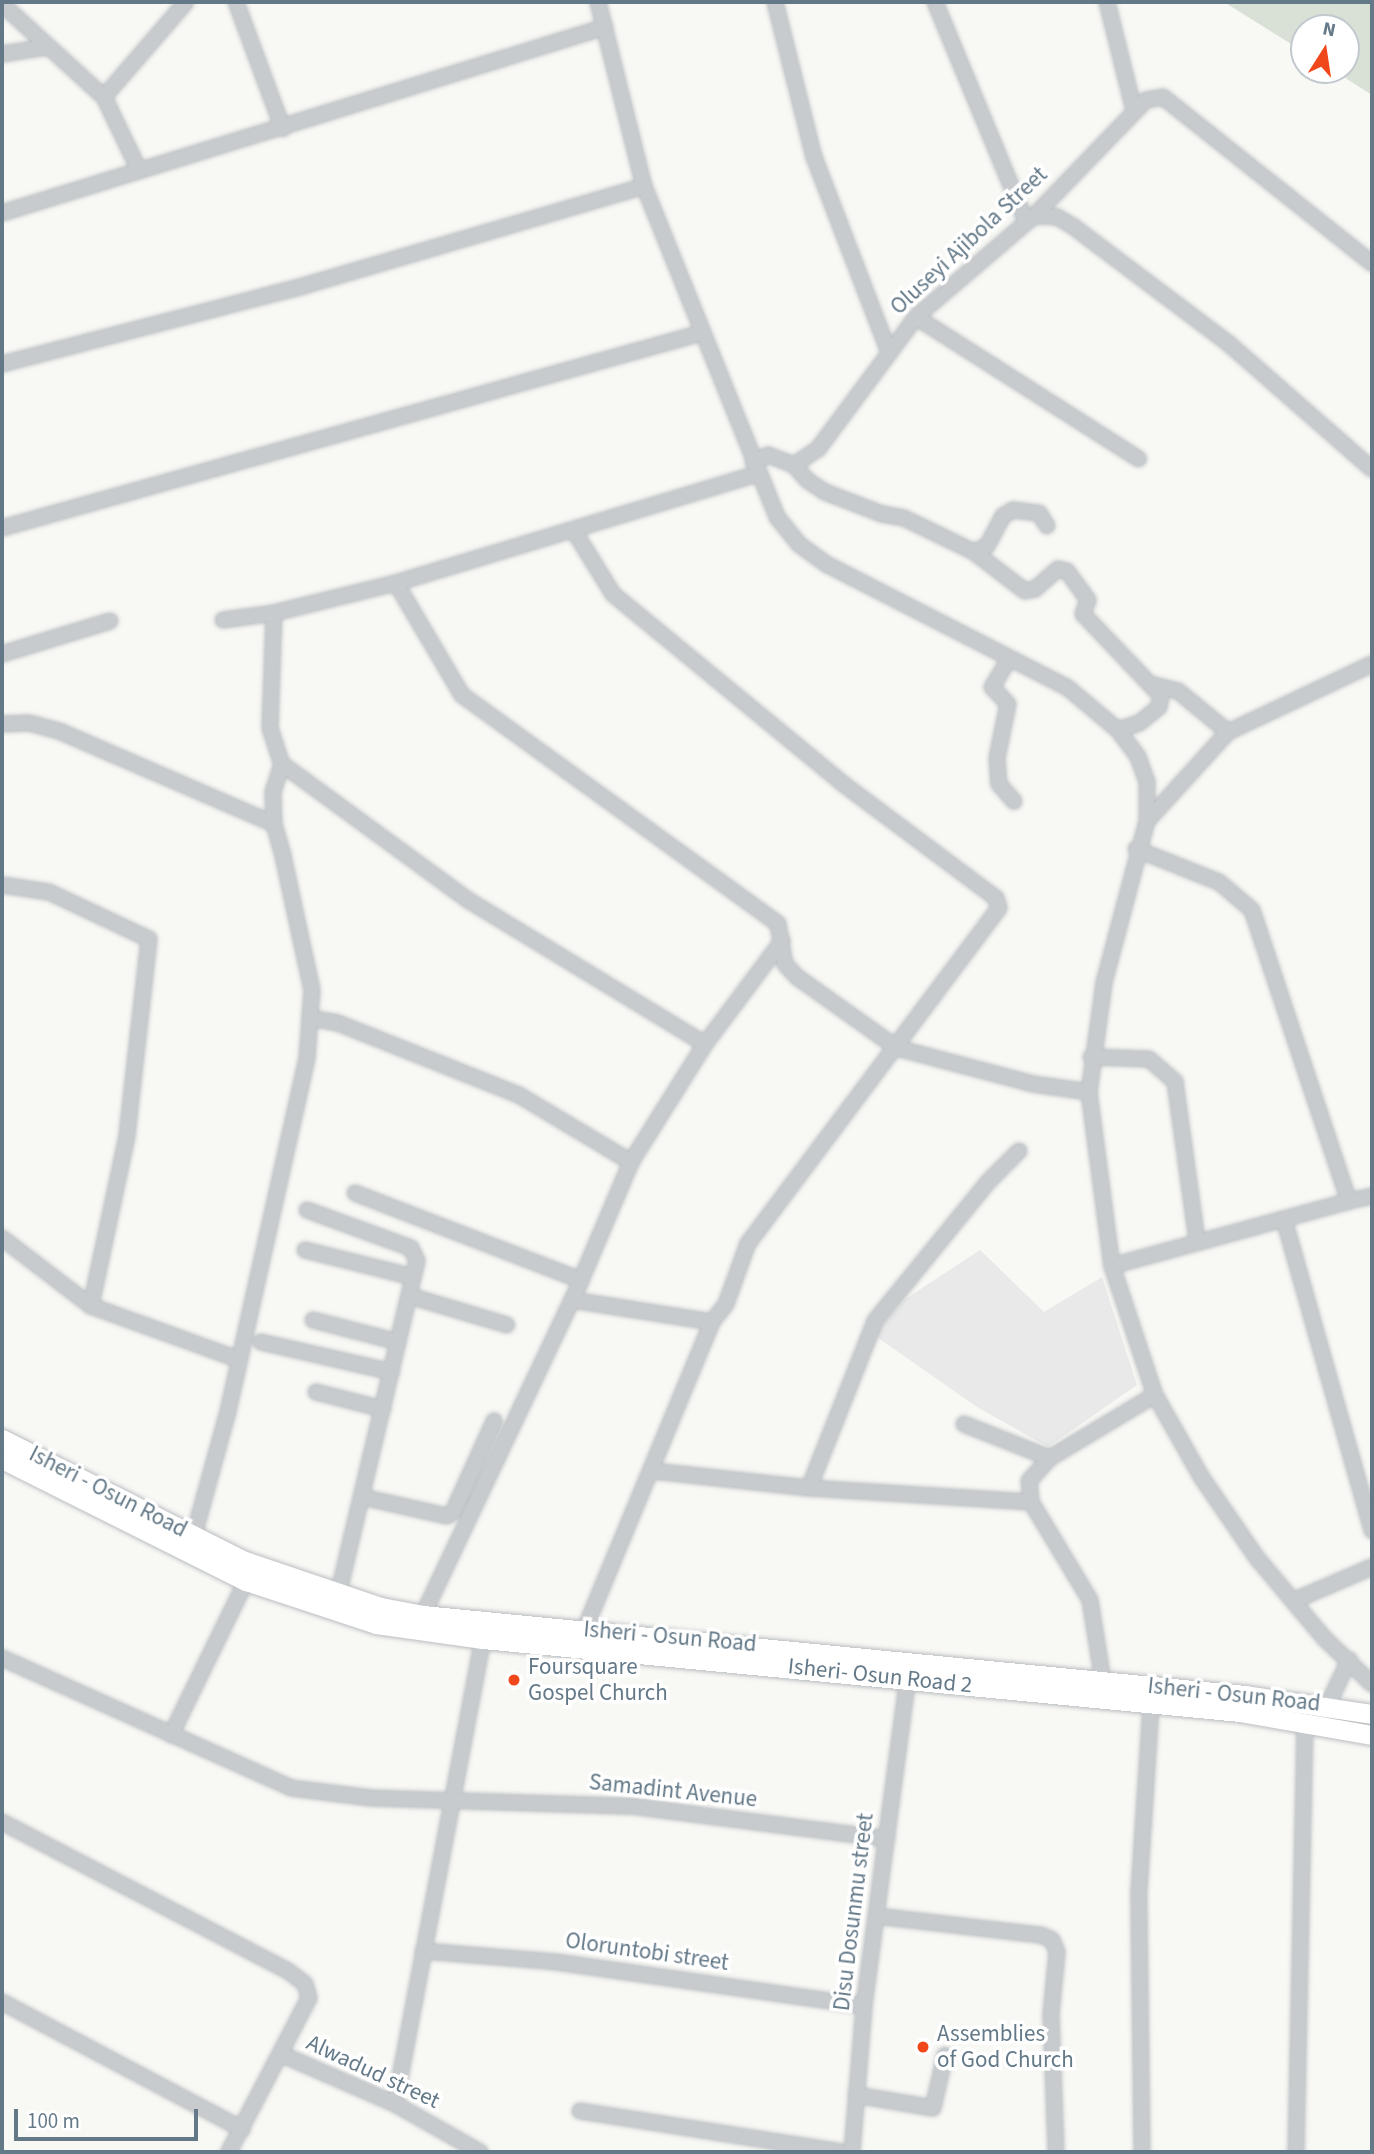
<!DOCTYPE html>
<style>
body{margin:0}
#map{position:relative;width:1374px;height:2154px;overflow:hidden;background:#f8f8f4;font-family:"Source Sans 3",sans-serif}
div>[style]{position:absolute}
.built>*{inset:0;background:#e8e9e8}
.green>*{inset:0;background:#d9e0d5}
.roads{filter:drop-shadow(0 0 2px #babec2) drop-shadow(0 0 2px #babec2)}
.minor>*{height:14px;margin:-7px;padding:0 7px;transform-origin:7px;border-radius:7px;background:#c7cbce}
.major>*{height:19px;margin:-9.5px;padding:0 9.5px;transform-origin:9.5px;border-radius:9.5px;background:#fff}
.dots>*{width:19px;height:19px;translate:-50% -50%;box-sizing:border-box;border:4px solid #fff;border-radius:50%}
span{translate:-50% -50%;white-space:nowrap;text-align:center;line-height:1.15;-webkit-text-stroke:7px #fff;paint-order:stroke}
.street-label{font-size:23px;color:#647988}
.poi-label{font-size:23px;color:#647988}
.left{translate:0 -50%;text-align:left}
.frame{position:absolute;inset:0;border:4px solid #647988;pointer-events:none}
.north{position:absolute;left:1290px;top:14px;width:70px;height:70px;box-sizing:border-box;background:#fff;border:2px solid #c1c9cf;border-radius:50%;rotate:12deg;font-size:19px;font-weight:700;line-height:28px;text-align:center;color:#647988}
.north::after{content:'';display:block;margin:auto;width:24px;height:32px;background:#f1481b;clip-path:polygon(50% 0,100% 100%,50% 72%,0 100%)}
.scale{position:absolute;left:14px;top:2109px;width:184px;height:32px;box-sizing:border-box;border:4px solid #647988;border-top:0;padding-left:9px;font-size:21px;line-height:24px;white-space:nowrap;color:#647988;-webkit-text-stroke:5px #fff;paint-order:stroke}
</style>
<div id="map">
<div class="built">
<i style="clip-path:polygon(980px 1250px,1044px 1312px,1102px 1277px,1137px 1385px,1048px 1447px,977px 1407px,874px 1335px,904px 1300px)"></i>
</div>
<div class="green">
<i style="clip-path:polygon(1224px 2px,1372px 2px,1372px 95px,1333px 70px,1346px 70px,1346px 28px,1304px 28px,1304px 52px)"></i>
</div>
<div class="roads">
<div class="minor">
<i style="left:236px;top:2px;width:135px;rotate:69.7deg"></i>
<i style="left:598px;top:2px;width:190px;rotate:76deg"></i>
<i style="left:644px;top:186px;width:357px;rotate:68.1deg"></i>
<i style="left:777px;top:517px;width:36px;rotate:51deg"></i>
<i style="left:800px;top:545px;width:34px;rotate:36deg"></i>
<i style="left:828px;top:565px;width:270px;rotate:27.1deg"></i>
<i style="left:1068px;top:688px;width:65px;rotate:40deg"></i>
<i style="left:1118px;top:730px;width:34px;rotate:53deg"></i>
<i style="left:1138px;top:757px;width:27px;rotate:70deg"></i>
<i style="left:1147px;top:782px;width:39px;rotate:90deg"></i>
<i style="left:1147px;top:821px;width:168px;rotate:104.9deg"></i>
<i style="left:1104px;top:983px;width:110px;rotate:97.8deg"></i>
<i style="left:1089px;top:1092px;width:176px;rotate:82.5deg"></i>
<i style="left:1112px;top:1266px;width:136px;rotate:71.6deg"></i>
<i style="left:1155px;top:1395px;width:95px;rotate:60.5deg"></i>
<i style="left:1202px;top:1478px;width:97px;rotate:55.5deg"></i>
<i style="left:1257px;top:1558px;width:106px;rotate:50deg"></i>
<i style="left:1325px;top:1639px;width:65px;rotate:43.8deg"></i>
<i style="left:775px;top:2px;width:160px;rotate:75.9deg"></i>
<i style="left:814px;top:157px;width:207px;rotate:69deg"></i>
<i style="left:935px;top:2px;width:238px;rotate:67.5deg"></i>
<i style="left:1107px;top:2px;width:111px;rotate:76deg"></i>
<i style="left:2px;top:4px;width:138px;rotate:42.4deg"></i>
<i style="left:104px;top:97px;width:81px;rotate:64.4deg"></i>
<i style="left:2px;top:54px;width:47px;rotate:-8.7deg"></i>
<i style="left:104px;top:97px;width:125px;rotate:-49.2deg"></i>
<i style="left:2px;top:213px;width:631px;rotate:-17.14deg"></i>
<i style="left:1034px;top:216px;width:23px;rotate:2deg"></i>
<i style="left:1057px;top:217px;width:20px;rotate:30deg"></i>
<i style="left:1074px;top:227px;width:193px;rotate:37deg"></i>
<i style="left:1228px;top:343px;width:191px;rotate:41.2deg"></i>
<i style="left:916px;top:317px;width:264px;rotate:32.5deg"></i>
<i style="left:2px;top:364px;width:311px;rotate:-14.5deg"></i>
<i style="left:303px;top:286px;width:355px;rotate:-16.3deg"></i>
<i style="left:753px;top:462px;width:17px;rotate:-25deg"></i>
<i style="left:768px;top:455px;width:28px;rotate:21deg"></i>
<i style="left:794px;top:465px;width:29px;rotate:-34deg"></i>
<i style="left:818px;top:449px;width:164px;rotate:-53.4deg"></i>
<i style="left:916px;top:317px;width:155px;rotate:-40.6deg"></i>
<i style="left:1034px;top:216px;width:161px;rotate:-46deg"></i>
<i style="left:1146px;top:100px;width:17px;rotate:-10deg"></i>
<i style="left:1163px;top:97px;width:267px;rotate:38.5deg"></i>
<i style="left:794px;top:465px;width:20px;rotate:49deg"></i>
<i style="left:807px;top:480px;width:22px;rotate:34deg"></i>
<i style="left:825px;top:492px;width:61px;rotate:21.1deg"></i>
<i style="left:882px;top:514px;width:22px;rotate:10deg"></i>
<i style="left:904px;top:518px;width:78px;rotate:25.9deg"></i>
<i style="left:974px;top:552px;width:64px;rotate:37.4deg"></i>
<i style="left:1025px;top:591px;width:10px;rotate:-11deg"></i>
<i style="left:1035px;top:589px;width:30px;rotate:-41deg"></i>
<i style="left:1058px;top:569px;width:9px;rotate:13deg"></i>
<i style="left:1067px;top:571px;width:36px;rotate:54deg"></i>
<i style="left:1088px;top:600px;width:15px;rotate:110deg"></i>
<i style="left:1083px;top:614px;width:113px;rotate:46.4deg"></i>
<i style="left:1161px;top:696px;width:11px;rotate:100deg"></i>
<i style="left:1159px;top:707px;width:26px;rotate:141deg"></i>
<i style="left:1139px;top:723px;width:22px;rotate:162deg"></i>
<i style="left:2px;top:528px;width:726px;rotate:-15.59deg"></i>
<i style="left:574px;top:531px;width:74px;rotate:58.2deg"></i>
<i style="left:613px;top:594px;width:297px;rotate:39.5deg"></i>
<i style="left:842px;top:783px;width:192px;rotate:36.8deg"></i>
<i style="left:996px;top:898px;width:10px;rotate:73deg"></i>
<i style="left:999px;top:908px;width:419px;rotate:126.8deg"></i>
<i style="left:748px;top:1243px;width:65px;rotate:109.8deg"></i>
<i style="left:726px;top:1304px;width:23px;rotate:128deg"></i>
<i style="left:712px;top:1322px;width:332px;rotate:112.5deg"></i>
<i style="left:974px;top:552px;width:14px;rotate:-25deg"></i>
<i style="left:987px;top:546px;width:34px;rotate:-62deg"></i>
<i style="left:1003px;top:516px;width:12px;rotate:-31deg"></i>
<i style="left:1013px;top:510px;width:26px;rotate:7deg"></i>
<i style="left:1039px;top:513px;width:15px;rotate:58deg"></i>
<i style="left:396px;top:583px;width:130px;rotate:59.5deg"></i>
<i style="left:462px;top:695px;width:390px;rotate:35.9deg"></i>
<i style="left:778px;top:924px;width:41px;rotate:80.1deg"></i>
<i style="left:785px;top:964px;width:18px;rotate:47deg"></i>
<i style="left:797px;top:977px;width:123px;rotate:35.4deg"></i>
<i style="left:897px;top:1048px;width:141px;rotate:14.8deg"></i>
<i style="left:1033px;top:1084px;width:57px;rotate:8.1deg"></i>
<i style="left:274px;top:613px;width:115px;rotate:92deg"></i>
<i style="left:270px;top:728px;width:38px;rotate:72deg"></i>
<i style="left:282px;top:764px;width:230px;rotate:36.2deg"></i>
<i style="left:468px;top:900px;width:277px;rotate:31.3deg"></i>
<i style="left:223px;top:620px;width:51px;rotate:-7.8deg"></i>
<i style="left:274px;top:613px;width:126px;rotate:-13.8deg"></i>
<i style="left:396px;top:583px;width:376px;rotate:-16.8deg"></i>
<i style="left:2px;top:654px;width:113px;rotate:-17deg"></i>
<i style="left:1009px;top:659px;width:33px;rotate:121deg"></i>
<i style="left:992px;top:687px;width:23px;rotate:47deg"></i>
<i style="left:1008px;top:704px;width:55px;rotate:101.5deg"></i>
<i style="left:997px;top:758px;width:26px;rotate:86deg"></i>
<i style="left:999px;top:784px;width:23px;rotate:49deg"></i>
<i style="left:1154px;top:685px;width:25px;rotate:14deg"></i>
<i style="left:1178px;top:691px;width:65px;rotate:39.4deg"></i>
<i style="left:2px;top:724px;width:27px;rotate:-2deg"></i>
<i style="left:29px;top:723px;width:31px;rotate:15deg"></i>
<i style="left:59px;top:731px;width:234px;rotate:23.4deg"></i>
<i style="left:274px;top:824px;width:33px;rotate:74deg"></i>
<i style="left:283px;top:856px;width:137px;rotate:77.8deg"></i>
<i style="left:312px;top:990px;width:68px;rotate:94.2deg"></i>
<i style="left:307px;top:1058px;width:366px;rotate:102.6deg"></i>
<i style="left:227px;top:1415px;width:124px;rotate:105.4deg"></i>
<i style="left:1147px;top:821px;width:120px;rotate:-47.7deg"></i>
<i style="left:1228px;top:732px;width:159px;rotate:-25.3deg"></i>
<i style="left:274px;top:824px;width:32px;rotate:-92deg"></i>
<i style="left:273px;top:792px;width:29px;rotate:-72deg"></i>
<i style="left:1136px;top:849px;width:89px;rotate:21.7deg"></i>
<i style="left:1219px;top:882px;width:43px;rotate:40.3deg"></i>
<i style="left:1252px;top:910px;width:307px;rotate:71.6deg"></i>
<i style="left:1349px;top:1201px;width:24px;rotate:-12deg"></i>
<i style="left:2px;top:885px;width:48px;rotate:8.5deg"></i>
<i style="left:49px;top:892px;width:110px;rotate:25.2deg"></i>
<i style="left:149px;top:939px;width:198px;rotate:96.4deg"></i>
<i style="left:127px;top:1136px;width:174px;rotate:102deg"></i>
<i style="left:310px;top:1018px;width:28px;rotate:10deg"></i>
<i style="left:338px;top:1023px;width:195px;rotate:21.7deg"></i>
<i style="left:519px;top:1095px;width:131px;rotate:30.9deg"></i>
<i style="left:1091px;top:1057px;width:58px;rotate:2deg"></i>
<i style="left:1149px;top:1059px;width:35px;rotate:41deg"></i>
<i style="left:1175px;top:1082px;width:161px;rotate:82.1deg"></i>
<i style="left:355px;top:1193px;width:242px;rotate:21.1deg"></i>
<i style="left:307px;top:1210px;width:111px;rotate:20.1deg"></i>
<i style="left:411px;top:1248px;width:14px;rotate:65deg"></i>
<i style="left:417px;top:1261px;width:344px;rotate:103.3deg"></i>
<i style="left:1284px;top:1219px;width:324px;rotate:74.2deg"></i>
<i style="left:2px;top:1238px;width:112px;rotate:37.4deg"></i>
<i style="left:91px;top:1306px;width:158px;rotate:19.9deg"></i>
<i style="left:305px;top:1250px;width:111px;rotate:14deg"></i>
<i style="left:1112px;top:1266px;width:246px;rotate:-15.3deg"></i>
<i style="left:410px;top:1296px;width:101px;rotate:16.6deg"></i>
<i style="left:572px;top:1300px;width:142px;rotate:8.9deg"></i>
<i style="left:313px;top:1320px;width:88px;rotate:14.5deg"></i>
<i style="left:261px;top:1342px;width:134px;rotate:12.9deg"></i>
<i style="left:316px;top:1392px;width:69px;rotate:14.2deg"></i>
<i style="left:964px;top:1424px;width:92px;rotate:21.6deg"></i>
<i style="left:653px;top:1471px;width:157px;rotate:6.2deg"></i>
<i style="left:809px;top:1488px;width:222px;rotate:3.6deg"></i>
<i style="left:809px;top:1488px;width:180px;rotate:-68.4deg"></i>
<i style="left:875px;top:1321px;width:179px;rotate:-50.9deg"></i>
<i style="left:988px;top:1182px;width:44px;rotate:-45deg"></i>
<i style="left:362px;top:1497px;width:87px;rotate:12.6deg"></i>
<i style="left:447px;top:1516px;width:7px;rotate:-34deg"></i>
<i style="left:453px;top:1512px;width:100px;rotate:-65.7deg"></i>
<i style="left:1293px;top:1601px;width:86px;rotate:-23.3deg"></i>
<i style="left:423px;top:1615px;width:370px;rotate:-64.7deg"></i>
<i style="left:581px;top:1280px;width:128px;rotate:-67deg"></i>
<i style="left:631px;top:1162px;width:139px;rotate:-57.9deg"></i>
<i style="left:705px;top:1044px;width:129px;rotate:-53.2deg"></i>
<i style="left:2px;top:1658px;width:317px;rotate:24.2deg"></i>
<i style="left:291px;top:1788px;width:81px;rotate:7.1deg"></i>
<i style="left:371px;top:1798px;width:259px;rotate:1.8deg"></i>
<i style="left:630px;top:1806px;width:259px;rotate:7.3deg"></i>
<i style="left:1103px;top:1681px;width:82px;rotate:-99.1deg"></i>
<i style="left:1090px;top:1600px;width:114px;rotate:-121deg"></i>
<i style="left:1031px;top:1502px;width:21px;rotate:-95deg"></i>
<i style="left:1029px;top:1481px;width:31px;rotate:-48deg"></i>
<i style="left:1050px;top:1458px;width:122px;rotate:-31deg"></i>
<i style="left:1324px;top:1713px;width:59px;rotate:-64.7deg"></i>
<i style="left:171px;top:1735px;width:171px;rotate:-64deg"></i>
<i style="left:2px;top:1822px;width:322px;rotate:27.5deg"></i>
<i style="left:288px;top:1971px;width:21px;rotate:37deg"></i>
<i style="left:305px;top:1984px;width:15px;rotate:74deg"></i>
<i style="left:309px;top:1998px;width:174px;rotate:117.5deg"></i>
<i style="left:876px;top:1916px;width:166px;rotate:6.6deg"></i>
<i style="left:1041px;top:1935px;width:12px;rotate:24deg"></i>
<i style="left:1052px;top:1940px;width:13px;rotate:67deg"></i>
<i style="left:1057px;top:1952px;width:62px;rotate:95.5deg"></i>
<i style="left:1051px;top:2014px;width:137px;rotate:87.9deg"></i>
<i style="left:423px;top:1951px;width:133px;rotate:4.7deg"></i>
<i style="left:556px;top:1962px;width:311px;rotate:8.1deg"></i>
<i style="left:2px;top:2002px;width:272px;rotate:27.9deg"></i>
<i style="left:283px;top:2055px;width:122px;rotate:23.6deg"></i>
<i style="left:395px;top:2104px;width:98px;rotate:29.5deg"></i>
<i style="left:856px;top:2095px;width:78px;rotate:9.6deg"></i>
<i style="left:933px;top:2108px;width:54px;rotate:-77.2deg"></i>
<i style="left:395px;top:2104px;width:473px;rotate:-79.3deg"></i>
<i style="left:580px;top:2111px;width:264px;rotate:8.9deg"></i>
<i style="left:852px;top:2152px;width:146px;rotate:-85.3deg"></i>
<i style="left:864px;top:2006px;width:331px;rotate:-82.4deg"></i>
<i style="left:1142px;top:2152px;width:261px;rotate:-90.7deg"></i>
<i style="left:1139px;top:1891px;width:188px;rotate:-86.3deg"></i>
<i style="left:1296px;top:2152px;width:429px;rotate:-88.8deg"></i>
</div>
<div class="major">
<i style="left:2px;top:1439px;width:272px;rotate:26.7deg"></i>
<i style="left:245px;top:1561px;width:144px;rotate:18.7deg"></i>
<i style="left:381px;top:1607px;width:43px;rotate:10.8deg"></i>
<i style="left:423px;top:1615px;width:826px;rotate:5.56deg"></i>
<i style="left:1245px;top:1695px;width:128px;rotate:8.5deg"></i>
<i style="left:2px;top:1459px;width:273px;rotate:26.6deg"></i>
<i style="left:246px;top:1581px;width:137px;rotate:18.3deg"></i>
<i style="left:376px;top:1624px;width:108px;rotate:8deg"></i>
<i style="left:483px;top:1639px;width:761px;rotate:5.51deg"></i>
<i style="left:1240px;top:1712px;width:134px;rotate:9.9deg"></i>
</div>
</div>
<div class="dots">
<i style="left:514px;top:1680px;background:#f1481b"></i>
<i style="left:923px;top:2047px;background:#f1481b"></i>
</div>
<div class="street-label">
<span style="left:969px;top:241px;rotate:-43deg">Oluseyi Ajibola Street</span>
<span style="left:108px;top:1492px;rotate:27deg">Isheri - Osun Road</span>
<span style="left:670px;top:1637px;rotate:5deg">Isheri - Osun Road</span>
<span style="left:880px;top:1676px;rotate:6deg">Isheri- Osun Road 2</span>
<span style="left:1234px;top:1695px;rotate:6deg">Isheri - Osun Road</span>
<span style="left:673px;top:1791px;rotate:6deg">Samadint Avenue</span>
<span style="left:854px;top:1912px;rotate:-83deg">Disu Dosunmu street</span>
<span style="left:647px;top:1952px;rotate:8deg">Oloruntobi street</span>
<span style="left:373px;top:2072px;rotate:25deg">Alwadud street</span>
</div>
<div class="poi-label">
<span class="left" style="left:528px;top:1680px">Foursquare<br>Gospel Church</span>
<span class="left" style="left:937px;top:2047px">Assemblies<br>of God Church</span>
</div>
<div class="frame"></div>
<div class="north">N</div>
<div class="scale">100 m</div>
</div>
